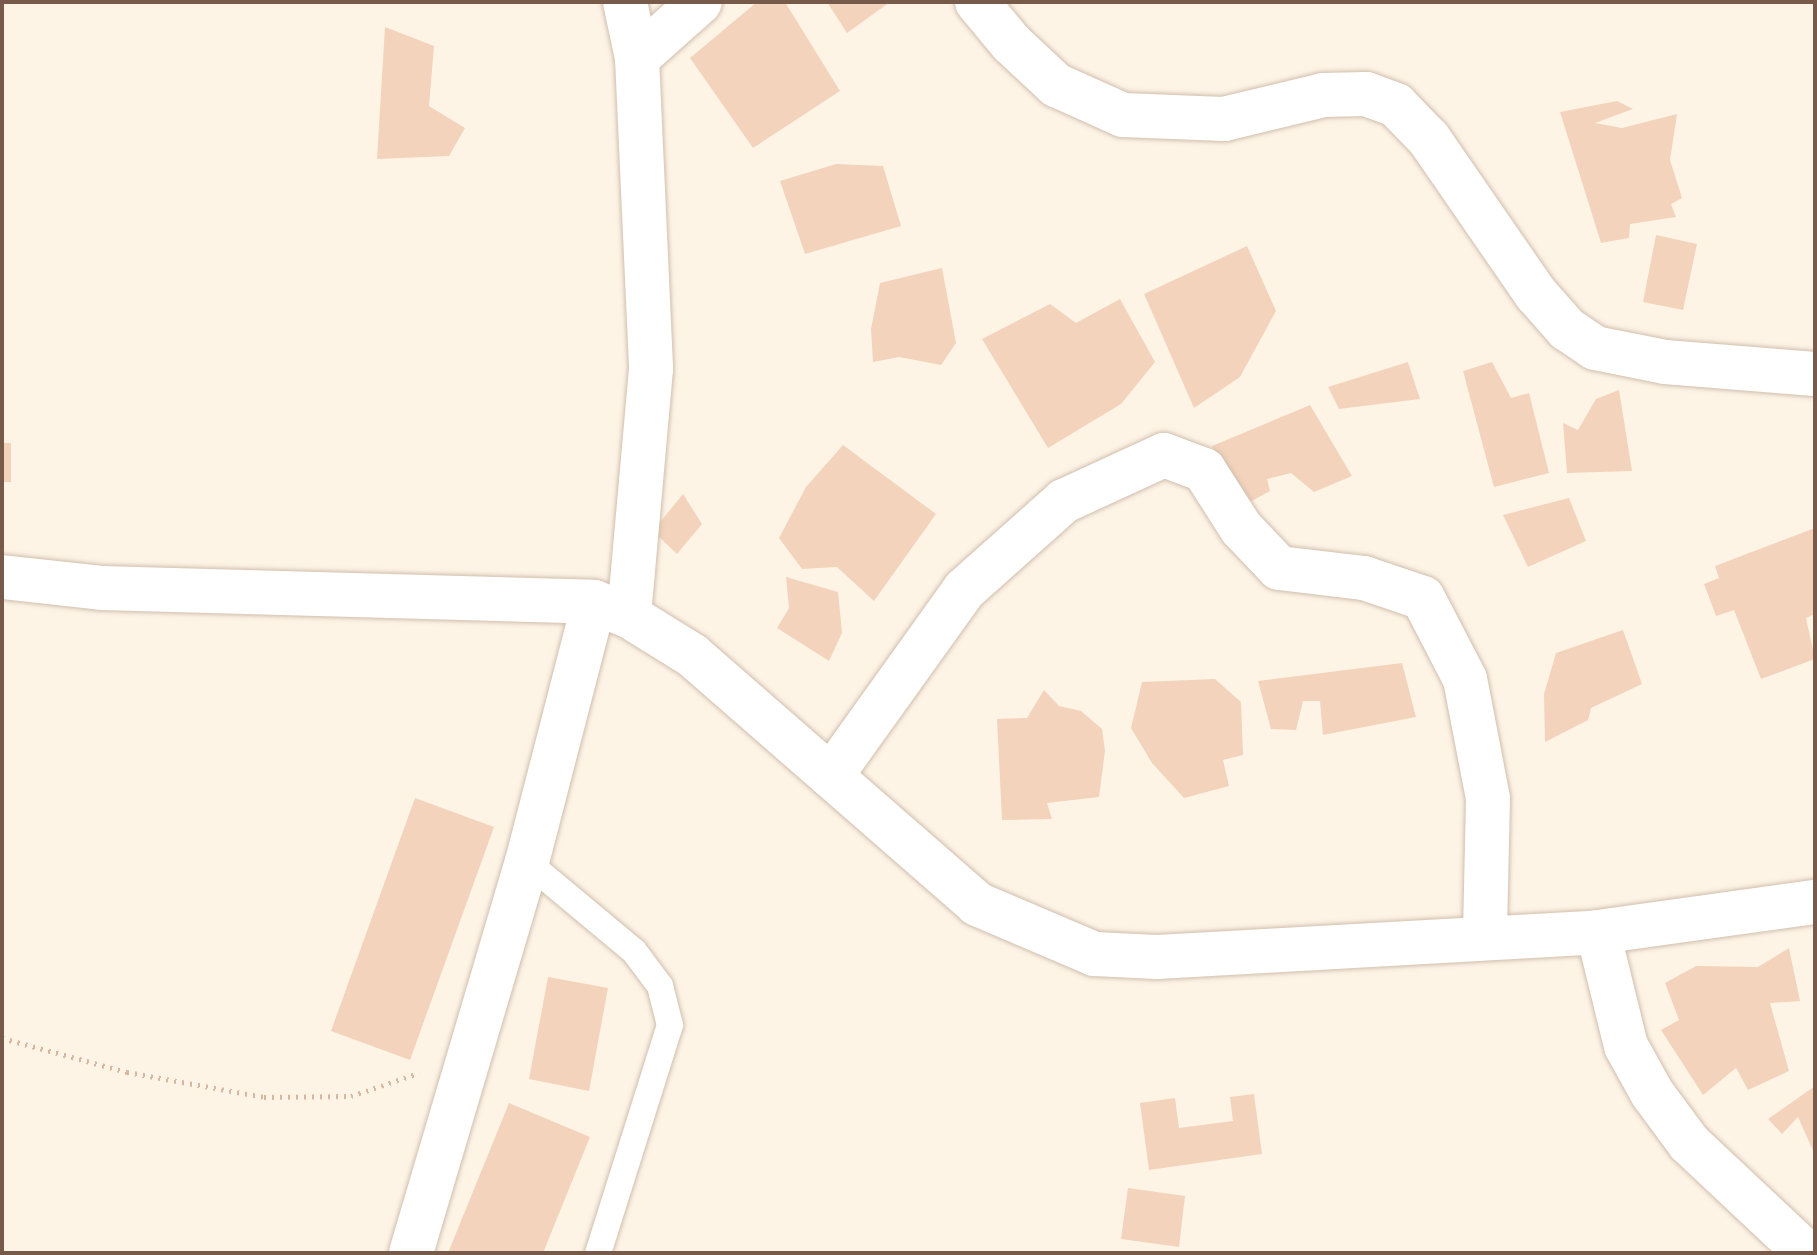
<!DOCTYPE html>
<style>
body{margin:0}
#map{position:relative;width:1817px;height:1255px;overflow:hidden;background:#fdf4e6;font-family:Barlow,sans-serif}
div>[style]{position:absolute}
.building>*{inset:0;background:#f3d3bc}
.path>*{height:5px;margin-top:-2.5px;transform-origin:0;background:repeating-linear-gradient(90deg,#d8b69f 0 2px,transparent 0 8px)}
.roads{filter:drop-shadow(0 0 2px #d1bead) drop-shadow(0 0 2px #d1bead)}
.service>*{height:26px;margin:-13px;padding:0 13px;transform-origin:13px;border-radius:13px;background:#fff}
.minor>*{height:44px;margin:-22px;padding:0 22px;transform-origin:22px;border-radius:22px;background:#fff}
span{translate:-50% -50%;white-space:nowrap;text-align:center;line-height:1.15;-webkit-text-stroke:8px #fff8ec;paint-order:stroke}
.frame{position:absolute;inset:0;border:4px solid #775a49;pointer-events:none}
</style>
<div id="map">
<div class="building">
<i style="clip-path:polygon(757px 2px,785px 2px,840px 91px,753px 148px,690px 58px)"></i>
<i style="clip-path:polygon(827px 2px,890px 2px,847px 33px)"></i>
<i style="clip-path:polygon(385px 27px,434px 46px,429px 106px,465px 128px,449px 156px,377px 159px)"></i>
<i style="clip-path:polygon(1617px 101px,1633px 109px,1595px 123px,1622px 128px,1677px 114px,1670px 160px,1682px 198px,1671px 204px,1676px 217px,1630px 224px,1629px 238px,1601px 243px,1560px 112px)"></i>
<i style="clip-path:polygon(836px 164px,883px 166px,901px 226px,805px 254px,780px 181px)"></i>
<i style="clip-path:polygon(1656px 235px,1697px 244px,1683px 310px,1643px 302px)"></i>
<i style="clip-path:polygon(1247px 246px,1276px 311px,1240px 377px,1194px 408px,1144px 294px)"></i>
<i style="clip-path:polygon(942px 268px,956px 343px,941px 365px,899px 357px,873px 362px,871px 329px,880px 283px)"></i>
<i style="clip-path:polygon(1120px 299px,1155px 362px,1121px 404px,1048px 448px,982px 339px,1050px 304px,1076px 323px)"></i>
<i style="clip-path:polygon(1408px 362px,1420px 399px,1339px 409px,1328px 387px)"></i>
<i style="clip-path:polygon(1492px 362px,1511px 398px,1529px 393px,1549px 473px,1494px 487px,1463px 371px)"></i>
<i style="clip-path:polygon(1619px 390px,1632px 471px,1567px 473px,1563px 423px,1578px 430px,1596px 399px)"></i>
<i style="clip-path:polygon(1310px 405px,1352px 476px,1314px 492px,1291px 473px,1267px 479px,1270px 491px,1246px 504px,1212px 446px)"></i>
<i style="clip-path:polygon(2px 443px,11px 443px,11px 482px,2px 482px)"></i>
<i style="clip-path:polygon(843px 445px,936px 514px,874px 601px,837px 567px,802px 569px,779px 538px,806px 487px)"></i>
<i style="clip-path:polygon(683px 494px,702px 524px,677px 554px,653px 531px)"></i>
<i style="clip-path:polygon(1569px 498px,1586px 541px,1528px 567px,1503px 515px)"></i>
<i style="clip-path:polygon(1815px 528px,1815px 614px,1806px 618px,1815px 659px,1761px 679px,1734px 610px,1716px 616px,1704px 584px,1719px 578px,1715px 566px)"></i>
<i style="clip-path:polygon(786px 577px,838px 592px,842px 633px,829px 661px,777px 628px,789px 608px)"></i>
<i style="clip-path:polygon(1623px 630px,1642px 684px,1591px 708px,1588px 720px,1545px 742px,1544px 694px,1556px 653px)"></i>
<i style="clip-path:polygon(1402px 663px,1416px 717px,1323px 735px,1320px 701px,1303px 701px,1296px 730px,1271px 729px,1258px 681px)"></i>
<i style="clip-path:polygon(1215px 679px,1241px 702px,1243px 755px,1223px 760px,1229px 786px,1184px 798px,1152px 763px,1131px 728px,1142px 682px)"></i>
<i style="clip-path:polygon(1044px 690px,1059px 706px,1081px 711px,1102px 729px,1105px 751px,1099px 797px,1047px 803px,1052px 819px,1002px 820px,997px 719px,1027px 718px)"></i>
<i style="clip-path:polygon(415px 798px,494px 827px,410px 1060px,331px 1031px)"></i>
<i style="clip-path:polygon(1789px 948px,1800px 1001px,1770px 1003px,1789px 1071px,1748px 1090px,1736px 1068px,1703px 1095px,1661px 1030px,1679px 1020px,1665px 983px,1696px 966px,1758px 967px)"></i>
<i style="clip-path:polygon(548px 977px,608px 988px,589px 1091px,529px 1079px)"></i>
<i style="clip-path:polygon(1815px 1086px,1815px 1155px,1798px 1117px,1782px 1134px,1768px 1119px)"></i>
<i style="clip-path:polygon(1254px 1094px,1262px 1154px,1149px 1170px,1140px 1103px,1175px 1098px,1179px 1128px,1233px 1121px,1230px 1097px)"></i>
<i style="clip-path:polygon(509px 1103px,590px 1137px,543px 1253px,448px 1253px)"></i>
<i style="clip-path:polygon(1128px 1188px,1185px 1196px,1179px 1247px,1121px 1239px)"></i>
</div>
<div class="path">
<i style="left:2px;top:1038px;width:130px;rotate:15.2deg"></i>
<i style="left:127px;top:1072px;width:139px;rotate:10.3deg"></i>
<i style="left:264px;top:1097px;width:87px;rotate:-0.7deg"></i>
<i style="left:351px;top:1096px;width:72px;rotate:-18.7deg"></i>
</div>
<div class="roads">
<div class="service">
<i style="left:527px;top:862px;width:139px;rotate:39.8deg"></i>
<i style="left:634px;top:951px;width:44px;rotate:53.4deg"></i>
<i style="left:660px;top:986px;width:40px;rotate:75.6deg"></i>
<i style="left:670px;top:1025px;width:239px;rotate:107.5deg"></i>
</div>
<div class="minor">
<i style="left:625px;top:2px;width:57px;rotate:77.9deg"></i>
<i style="left:637px;top:58px;width:311px;rotate:87.4deg"></i>
<i style="left:651px;top:369px;width:248px;rotate:95.1deg"></i>
<i style="left:977px;top:2px;width:53px;rotate:50.3deg"></i>
<i style="left:1011px;top:43px;width:62px;rotate:43deg"></i>
<i style="left:1056px;top:85px;width:73px;rotate:24.1deg"></i>
<i style="left:1123px;top:115px;width:101px;rotate:2.3deg"></i>
<i style="left:1224px;top:119px;width:102px;rotate:-13.6deg"></i>
<i style="left:1323px;top:95px;width:43px;rotate:-1.3deg"></i>
<i style="left:1366px;top:94px;width:32px;rotate:20deg"></i>
<i style="left:1396px;top:105px;width:47px;rotate:45.9deg"></i>
<i style="left:1429px;top:139px;width:188px;rotate:55.4deg"></i>
<i style="left:1536px;top:294px;width:47px;rotate:48.5deg"></i>
<i style="left:1567px;top:329px;width:34px;rotate:34deg"></i>
<i style="left:1595px;top:348px;width:71px;rotate:11.3deg"></i>
<i style="left:1665px;top:362px;width:150px;rotate:4.6deg"></i>
<i style="left:637px;top:58px;width:84px;rotate:-41.6deg"></i>
<i style="left:2px;top:577px;width:100px;rotate:6.3deg"></i>
<i style="left:101px;top:588px;width:493px;rotate:1.6deg"></i>
<i style="left:594px;top:602px;width:38px;rotate:22deg"></i>
<i style="left:629px;top:616px;width:74px;rotate:31.8deg"></i>
<i style="left:692px;top:655px;width:378px;rotate:41.1deg"></i>
<i style="left:977px;top:904px;width:127px;rotate:23.1deg"></i>
<i style="left:1094px;top:954px;width:63px;rotate:2.7deg"></i>
<i style="left:1157px;top:957px;width:442px;rotate:-3.2deg"></i>
<i style="left:1598px;top:932px;width:219px;rotate:-7.9deg"></i>
<i style="left:831px;top:776px;width:229px;rotate:-54.4deg"></i>
<i style="left:964px;top:590px;width:134px;rotate:-41.7deg"></i>
<i style="left:1064px;top:501px;width:110px;rotate:-24.7deg"></i>
<i style="left:1164px;top:455px;width:43px;rotate:20.6deg"></i>
<i style="left:1204px;top:470px;width:69px;rotate:57.5deg"></i>
<i style="left:1241px;top:528px;width:55px;rotate:46.5deg"></i>
<i style="left:1279px;top:568px;width:86px;rotate:6.7deg"></i>
<i style="left:1364px;top:578px;width:62px;rotate:18.7deg"></i>
<i style="left:1423px;top:598px;width:91px;rotate:62.6deg"></i>
<i style="left:1465px;top:679px;width:122px;rotate:79.1deg"></i>
<i style="left:1488px;top:799px;width:137px;rotate:91.3deg"></i>
<i style="left:1598px;top:932px;width:117px;rotate:76.2deg"></i>
<i style="left:1626px;top:1046px;width:54px;rotate:61deg"></i>
<i style="left:1652px;top:1093px;width:62px;rotate:53.5deg"></i>
<i style="left:1689px;top:1143px;width:161px;rotate:43.2deg"></i>
<i style="left:411px;top:1253px;width:408px;rotate:-73.5deg"></i>
<i style="left:527px;top:862px;width:268px;rotate:-75.5deg"></i>
</div>
</div>
<div class="frame"></div>
</div>
